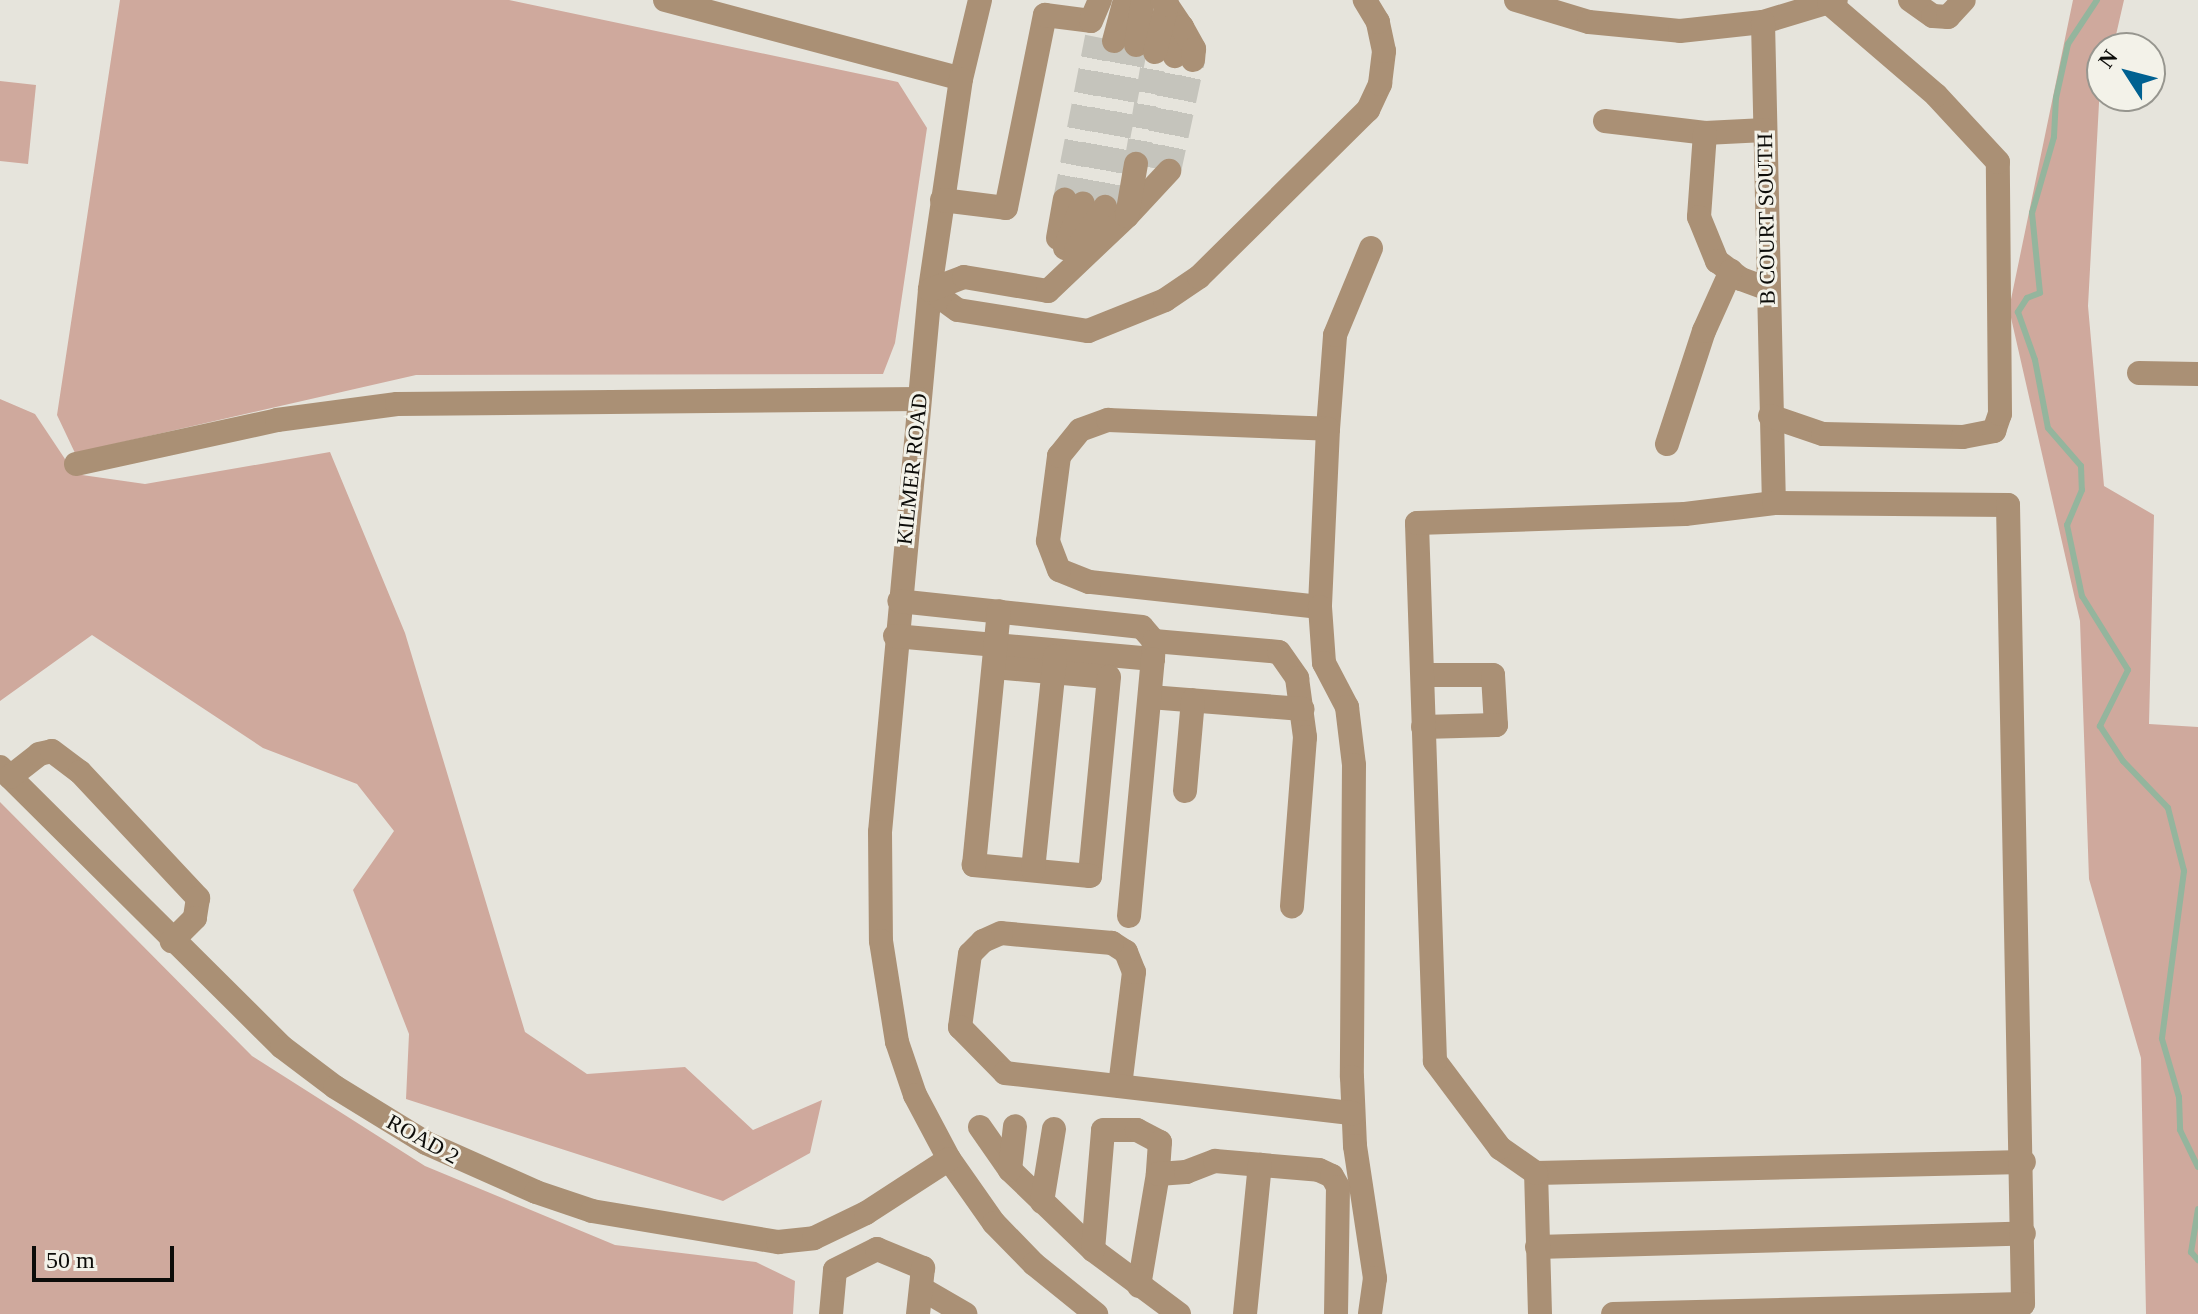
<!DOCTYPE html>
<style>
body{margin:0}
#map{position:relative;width:2198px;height:1314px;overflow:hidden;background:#e6e4dc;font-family:Georgia,serif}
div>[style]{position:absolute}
.green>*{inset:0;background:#cfa99d}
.stream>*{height:6px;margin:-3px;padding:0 3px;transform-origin:3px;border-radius:3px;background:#94b59d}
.minor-tunnel>*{height:24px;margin-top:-12px;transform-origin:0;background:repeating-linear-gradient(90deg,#c5c4bc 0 24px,transparent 0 36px)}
.minor>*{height:24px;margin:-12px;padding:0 12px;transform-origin:12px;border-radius:12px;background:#aa9075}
span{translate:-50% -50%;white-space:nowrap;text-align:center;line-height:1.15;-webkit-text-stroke:6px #f3f2e9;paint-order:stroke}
.street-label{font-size:22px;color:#0c0c09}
.north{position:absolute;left:2086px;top:32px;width:80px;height:80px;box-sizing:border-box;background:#f3f2e9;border:2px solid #97968f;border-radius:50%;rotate:306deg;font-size:22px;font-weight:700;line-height:32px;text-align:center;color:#0c0c09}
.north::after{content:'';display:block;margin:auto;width:28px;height:36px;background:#006191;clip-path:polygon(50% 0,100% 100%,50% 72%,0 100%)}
.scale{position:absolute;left:32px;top:1246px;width:142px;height:36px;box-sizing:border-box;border:4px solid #0c0c09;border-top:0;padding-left:10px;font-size:24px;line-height:28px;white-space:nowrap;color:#0c0c09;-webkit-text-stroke:6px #f3f2e9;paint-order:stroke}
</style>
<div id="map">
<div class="green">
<i style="clip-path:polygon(120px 0,509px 0,898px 82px,927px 128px,895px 343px,883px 374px,416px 375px,75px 453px,57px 415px)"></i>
<i style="clip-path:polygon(2073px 0,2124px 0,2113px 48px,2102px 48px,2088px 306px,2104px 486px,2154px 515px,2149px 724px,2198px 727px,2198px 1314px,2146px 1314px,2141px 1058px,2089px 879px,2080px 621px,2009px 309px)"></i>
<i style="clip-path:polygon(0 81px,36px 85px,28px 164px,0 161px)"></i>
<i style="clip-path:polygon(0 399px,35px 414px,75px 474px,145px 484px,330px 452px,405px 633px,525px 1032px,587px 1074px,685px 1067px,753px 1130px,822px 1100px,810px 1153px,723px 1201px,406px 1099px,409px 1034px,353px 890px,394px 831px,357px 784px,263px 748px,92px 635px,0 701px)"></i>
<i style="clip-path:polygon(0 802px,252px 1056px,425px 1166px,615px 1245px,756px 1262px,795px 1281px,793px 1314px,0 1314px)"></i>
</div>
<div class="stream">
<i style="left:2097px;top:0;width:53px;rotate:123.4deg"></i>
<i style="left:2068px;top:44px;width:55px;rotate:102.5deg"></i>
<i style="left:2056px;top:98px;width:39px;rotate:93deg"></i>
<i style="left:2054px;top:137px;width:79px;rotate:106.1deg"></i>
<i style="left:2032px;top:213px;width:80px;rotate:84.3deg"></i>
<i style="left:2040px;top:293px;width:14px;rotate:159deg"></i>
<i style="left:2027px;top:298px;width:17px;rotate:123deg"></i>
<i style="left:2018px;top:312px;width:51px;rotate:70.5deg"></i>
<i style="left:2035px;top:360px;width:69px;rotate:79.2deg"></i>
<i style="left:2048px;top:428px;width:50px;rotate:49deg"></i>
<i style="left:2081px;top:466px;width:24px;rotate:88deg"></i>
<i style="left:2082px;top:490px;width:38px;rotate:113deg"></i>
<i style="left:2067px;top:525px;width:73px;rotate:78.1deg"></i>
<i style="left:2082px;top:596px;width:87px;rotate:58.1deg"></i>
<i style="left:2128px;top:670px;width:63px;rotate:116.6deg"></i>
<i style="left:2100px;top:726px;width:42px;rotate:56.7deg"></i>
<i style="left:2123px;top:761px;width:65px;rotate:46.2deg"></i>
<i style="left:2168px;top:808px;width:65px;rotate:75.7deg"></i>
<i style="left:2184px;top:871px;width:169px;rotate:97.5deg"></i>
<i style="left:2162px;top:1039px;width:60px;rotate:73.7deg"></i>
<i style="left:2179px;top:1097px;width:33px;rotate:88deg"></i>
<i style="left:2180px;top:1130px;width:41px;rotate:64.1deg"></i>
<i style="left:2198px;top:1209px;width:44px;rotate:99.2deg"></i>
<i style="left:2191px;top:1252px;width:11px;rotate:49deg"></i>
</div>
<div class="minor-tunnel">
<i style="left:1136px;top:164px;width:114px;rotate:-80.4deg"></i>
<i style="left:1153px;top:168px;width:114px;rotate:-78.9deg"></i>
<i style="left:1169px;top:171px;width:114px;rotate:-77.8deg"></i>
<i style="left:1065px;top:200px;width:166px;rotate:-78.9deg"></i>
<i style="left:1083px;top:203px;width:165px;rotate:-79.2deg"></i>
<i style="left:1105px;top:207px;width:165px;rotate:-79.2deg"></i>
</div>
<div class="minor">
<i style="left:665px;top:0;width:306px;rotate:14.9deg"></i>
<i style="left:980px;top:0;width:81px;rotate:103.5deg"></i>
<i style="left:961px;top:79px;width:213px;rotate:98.4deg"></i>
<i style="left:930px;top:290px;width:544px;rotate:95.27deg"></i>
<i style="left:880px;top:832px;width:109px;rotate:89.5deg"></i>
<i style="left:881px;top:941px;width:102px;rotate:81deg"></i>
<i style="left:897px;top:1042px;width:56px;rotate:71.2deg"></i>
<i style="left:915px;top:1095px;width:72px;rotate:62deg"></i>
<i style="left:949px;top:1159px;width:78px;rotate:54.9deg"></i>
<i style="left:994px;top:1223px;width:57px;rotate:45.7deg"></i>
<i style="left:1034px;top:1264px;width:80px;rotate:38.9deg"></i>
<i style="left:1516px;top:0;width:76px;rotate:16.8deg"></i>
<i style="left:1589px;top:22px;width:91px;rotate:5.6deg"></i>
<i style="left:1680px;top:31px;width:83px;rotate:-6.2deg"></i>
<i style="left:1763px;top:22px;width:76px;rotate:-16.8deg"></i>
<i style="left:1910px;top:0;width:28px;rotate:35deg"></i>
<i style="left:1933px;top:16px;width:15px;rotate:4deg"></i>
<i style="left:1948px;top:17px;width:23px;rotate:-47deg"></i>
<i style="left:1167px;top:5px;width:27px;rotate:56deg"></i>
<i style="left:1182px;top:27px;width:30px;rotate:104deg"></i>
<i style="left:1763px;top:22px;width:481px;rotate:88.7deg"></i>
<i style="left:1182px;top:27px;width:25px;rotate:61deg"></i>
<i style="left:1194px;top:49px;width:11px;rotate:95deg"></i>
<i style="left:1114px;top:41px;width:42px;rotate:-75deg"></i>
<i style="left:1136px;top:45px;width:46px;rotate:-81.2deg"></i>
<i style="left:1155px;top:52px;width:49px;rotate:-75.7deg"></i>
<i style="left:1167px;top:5px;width:7px;rotate:-135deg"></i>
<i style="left:1605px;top:121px;width:101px;rotate:6.8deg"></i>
<i style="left:1705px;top:133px;width:60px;rotate:-2.9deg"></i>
<i style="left:1705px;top:133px;width:84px;rotate:94.1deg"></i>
<i style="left:1699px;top:217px;width:48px;rotate:67.8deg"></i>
<i style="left:1717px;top:261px;width:30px;rotate:37deg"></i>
<i style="left:1741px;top:279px;width:29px;rotate:20deg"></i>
<i style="left:942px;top:200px;width:64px;rotate:7.1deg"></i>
<i style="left:1006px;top:208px;width:197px;rotate:-78.6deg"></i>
<i style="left:1045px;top:15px;width:46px;rotate:7.4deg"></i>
<i style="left:1091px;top:21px;width:23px;rotate:-67deg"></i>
<i style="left:1127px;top:216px;width:62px;rotate:-47deg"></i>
<i style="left:1058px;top:238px;width:39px;rotate:-80deg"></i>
<i style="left:1065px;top:248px;width:48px;rotate:-68.2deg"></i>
<i style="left:1076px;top:250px;width:52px;rotate:-56deg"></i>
<i style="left:930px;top:290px;width:34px;rotate:36deg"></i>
<i style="left:958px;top:310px;width:132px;rotate:9.2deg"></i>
<i style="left:1088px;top:331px;width:83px;rotate:-21.9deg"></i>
<i style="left:1165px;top:300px;width:41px;rotate:-34.1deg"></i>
<i style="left:1199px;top:277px;width:238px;rotate:-44.7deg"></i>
<i style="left:1368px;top:110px;width:29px;rotate:-65deg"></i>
<i style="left:1380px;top:84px;width:33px;rotate:-83deg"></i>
<i style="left:1384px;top:51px;width:30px;rotate:-102deg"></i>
<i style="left:1378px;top:22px;width:26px;rotate:-121deg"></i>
<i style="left:930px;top:290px;width:36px;rotate:-21deg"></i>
<i style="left:964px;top:277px;width:85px;rotate:9.5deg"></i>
<i style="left:1048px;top:291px;width:109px;rotate:-43.5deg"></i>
<i style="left:1127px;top:216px;width:53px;rotate:-80.2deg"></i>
<i style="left:2139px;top:373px;width:59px;rotate:1deg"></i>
<i style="left:1770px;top:416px;width:56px;rotate:18.8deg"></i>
<i style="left:1823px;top:434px;width:140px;rotate:1.2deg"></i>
<i style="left:1963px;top:437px;width:32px;rotate:-11deg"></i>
<i style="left:1994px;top:431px;width:18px;rotate:-71deg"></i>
<i style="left:2000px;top:414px;width:252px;rotate:-90.5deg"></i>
<i style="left:1998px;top:162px;width:91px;rotate:-132.8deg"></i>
<i style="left:1936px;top:95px;width:141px;rotate:-139.3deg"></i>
<i style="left:1328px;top:429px;width:94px;rotate:-85.7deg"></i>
<i style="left:1335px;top:335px;width:94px;rotate:-67.5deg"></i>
<i style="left:1667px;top:444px;width:119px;rotate:-71.9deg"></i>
<i style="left:1704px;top:331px;width:66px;rotate:-65.8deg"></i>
<i style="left:76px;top:464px;width:206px;rotate:-12.3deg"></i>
<i style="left:277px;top:420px;width:121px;rotate:-7.6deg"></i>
<i style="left:397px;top:404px;width:522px;rotate:-0.55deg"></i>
<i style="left:1320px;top:607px;width:232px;rotate:-173.8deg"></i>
<i style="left:1089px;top:582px;width:32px;rotate:-158deg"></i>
<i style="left:1059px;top:570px;width:31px;rotate:-111deg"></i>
<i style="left:1048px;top:541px;width:86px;rotate:-82.6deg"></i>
<i style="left:1059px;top:456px;width:33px;rotate:-51deg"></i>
<i style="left:1080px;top:430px;width:30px;rotate:-20deg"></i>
<i style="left:1108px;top:420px;width:220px;rotate:2.3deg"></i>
<i style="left:1328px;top:429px;width:178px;rotate:92.6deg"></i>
<i style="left:1320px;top:607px;width:56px;rotate:85.9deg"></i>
<i style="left:1324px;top:663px;width:50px;rotate:62.4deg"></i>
<i style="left:1347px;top:707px;width:58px;rotate:83.1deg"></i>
<i style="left:1354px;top:765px;width:312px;rotate:90.4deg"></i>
<i style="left:1352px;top:1077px;width:69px;rotate:87.5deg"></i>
<i style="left:1355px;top:1146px;width:134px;rotate:81.4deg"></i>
<i style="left:1375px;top:1278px;width:36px;rotate:98deg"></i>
<i style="left:895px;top:636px;width:259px;rotate:5.1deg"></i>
<i style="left:1153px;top:659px;width:18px;rotate:-87deg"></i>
<i style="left:1154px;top:641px;width:18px;rotate:-131deg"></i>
<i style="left:1142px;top:627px;width:244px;rotate:-173.9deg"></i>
<i style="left:1154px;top:641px;width:125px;rotate:5deg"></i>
<i style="left:1279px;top:652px;width:32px;rotate:55deg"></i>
<i style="left:1297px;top:678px;width:60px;rotate:82.3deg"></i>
<i style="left:1305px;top:737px;width:170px;rotate:94.4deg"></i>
<i style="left:994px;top:667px;width:115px;rotate:5deg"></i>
<i style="left:1109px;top:677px;width:200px;rotate:95.5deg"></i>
<i style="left:1090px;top:876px;width:117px;rotate:-174.6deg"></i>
<i style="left:974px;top:865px;width:255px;rotate:-84.4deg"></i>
<i style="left:1423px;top:675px;width:70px"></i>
<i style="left:1493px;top:675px;width:50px;rotate:86.6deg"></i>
<i style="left:1496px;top:725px;width:73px;rotate:178.4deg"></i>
<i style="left:1150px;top:697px;width:153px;rotate:4.5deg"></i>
<i style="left:0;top:767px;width:397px;rotate:44.8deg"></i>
<i style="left:282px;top:1047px;width:66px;rotate:37deg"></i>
<i style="left:335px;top:1087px;width:107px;rotate:31.6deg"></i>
<i style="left:426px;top:1143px;width:120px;rotate:24deg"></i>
<i style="left:536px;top:1192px;width:59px;rotate:18.7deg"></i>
<i style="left:592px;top:1211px;width:189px;rotate:9.5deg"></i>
<i style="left:778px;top:1242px;width:36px;rotate:-6deg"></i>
<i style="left:814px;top:1238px;width:58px;rotate:-25.7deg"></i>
<i style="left:866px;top:1213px;width:99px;rotate:-33deg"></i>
<i style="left:10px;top:777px;width:37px;rotate:-38deg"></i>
<i style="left:39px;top:754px;width:13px;rotate:-13deg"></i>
<i style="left:52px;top:751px;width:35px;rotate:37deg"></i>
<i style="left:80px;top:772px;width:173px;rotate:46.9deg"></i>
<i style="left:198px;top:898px;width:20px;rotate:99deg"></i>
<i style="left:195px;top:918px;width:33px;rotate:135deg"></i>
<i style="left:1185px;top:791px;width:91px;rotate:-85deg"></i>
<i style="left:1033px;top:870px;width:215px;rotate:-84.1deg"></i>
<i style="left:1129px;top:916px;width:258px;rotate:-84.7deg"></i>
<i style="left:1120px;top:1086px;width:115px;rotate:-83deg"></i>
<i style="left:1134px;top:972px;width:22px;rotate:-112deg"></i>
<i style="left:1126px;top:952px;width:17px;rotate:-147deg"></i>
<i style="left:1112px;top:943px;width:111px;rotate:-174.9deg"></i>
<i style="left:1001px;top:933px;width:20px;rotate:156deg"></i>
<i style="left:983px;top:941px;width:18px;rotate:135deg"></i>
<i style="left:970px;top:954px;width:74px;rotate:97.8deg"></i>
<i style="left:960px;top:1027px;width:64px;rotate:45.6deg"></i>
<i style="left:1005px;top:1073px;width:350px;rotate:6.6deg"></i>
<i style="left:980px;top:1127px;width:52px;rotate:55.1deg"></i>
<i style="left:1010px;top:1170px;width:115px;rotate:43.9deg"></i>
<i style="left:1010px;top:1170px;width:44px;rotate:-83.5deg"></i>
<i style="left:1536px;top:1173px;width:488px;rotate:-1.3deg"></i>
<i style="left:1042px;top:1202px;width:74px;rotate:-80.7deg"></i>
<i style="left:1537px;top:1247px;width:487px;rotate:-1.6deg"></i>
<i style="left:1139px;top:1286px;width:114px;rotate:-80.4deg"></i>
<i style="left:924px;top:1290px;width:48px;rotate:30.3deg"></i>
<i style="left:831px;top:1314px;width:44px;rotate:-84.8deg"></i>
<i style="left:835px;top:1270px;width:47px;rotate:-26.6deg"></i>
<i style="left:877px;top:1249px;width:50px;rotate:22.4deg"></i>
<i style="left:923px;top:1268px;width:46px;rotate:96.2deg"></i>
<i style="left:1179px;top:1314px;width:107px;rotate:-143.3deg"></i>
<i style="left:1093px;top:1250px;width:120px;rotate:-85.2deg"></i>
<i style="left:1103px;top:1130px;width:34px"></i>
<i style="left:1137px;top:1130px;width:26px;rotate:28deg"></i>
<i style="left:1160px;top:1142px;width:32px;rotate:94deg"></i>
<i style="left:1158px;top:1174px;width:28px;rotate:-4deg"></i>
<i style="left:1186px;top:1172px;width:31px;rotate:-21deg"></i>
<i style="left:1215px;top:1161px;width:104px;rotate:4.9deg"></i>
<i style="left:1319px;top:1170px;width:14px;rotate:25deg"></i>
<i style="left:1332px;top:1176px;width:13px;rotate:61deg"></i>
<i style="left:1338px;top:1187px;width:127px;rotate:90.9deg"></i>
<i style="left:1245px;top:1314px;width:150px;rotate:-84.3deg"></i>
<i style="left:1540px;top:1314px;width:141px;rotate:-91.6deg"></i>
<i style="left:1536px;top:1173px;width:44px;rotate:-145.2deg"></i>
<i style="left:1500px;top:1148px;width:109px;rotate:-126.8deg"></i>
<i style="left:1435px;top:1061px;width:538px;rotate:-91.92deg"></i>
<i style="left:1417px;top:523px;width:268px;rotate:-1.9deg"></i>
<i style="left:1685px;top:514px;width:90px;rotate:-7deg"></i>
<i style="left:1774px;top:503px;width:234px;rotate:0.5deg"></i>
<i style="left:2008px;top:505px;width:799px;rotate:88.92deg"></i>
<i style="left:2023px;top:1304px;width:410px;rotate:178.6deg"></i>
</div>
<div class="street-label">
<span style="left:1766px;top:219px;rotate:-91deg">B COURT SOUTH</span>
<span style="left:912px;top:469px;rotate:-84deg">KILMER ROAD</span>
<span style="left:423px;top:1139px;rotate:29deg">ROAD 2</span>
</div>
<div class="north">N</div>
<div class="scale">50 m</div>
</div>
